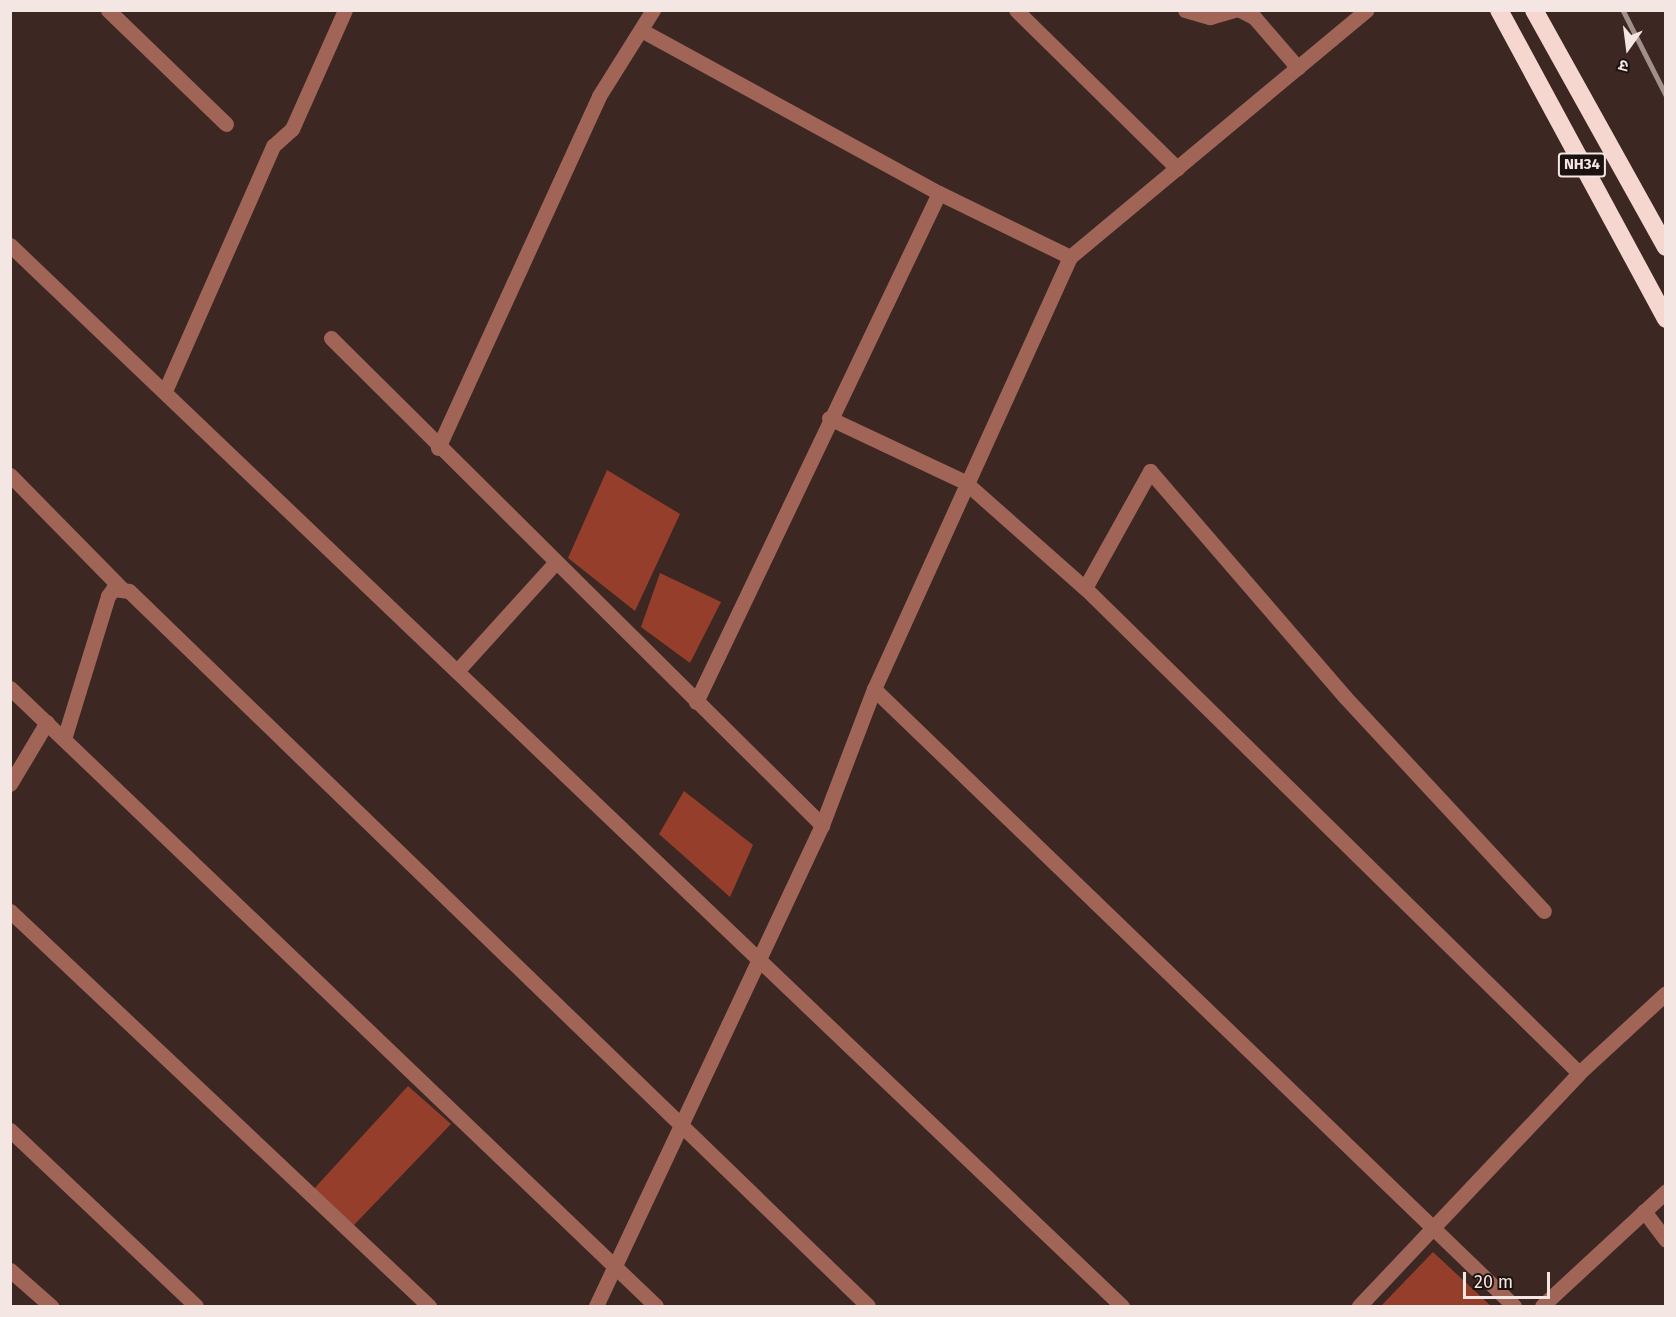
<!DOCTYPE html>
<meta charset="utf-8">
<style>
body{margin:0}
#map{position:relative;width:1676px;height:1317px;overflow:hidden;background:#3c2722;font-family:"Fira Sans","Noto Sans Devanagari",sans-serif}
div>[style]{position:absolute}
.building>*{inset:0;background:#953e2c}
.minor>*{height:15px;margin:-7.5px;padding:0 7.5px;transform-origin:7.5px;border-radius:7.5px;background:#a16558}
.highway>*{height:18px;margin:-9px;padding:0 9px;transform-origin:9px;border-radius:9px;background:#f6d7d0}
.rail>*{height:4.5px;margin:-2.25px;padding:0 2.25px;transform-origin:2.25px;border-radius:2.25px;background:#a08f8b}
span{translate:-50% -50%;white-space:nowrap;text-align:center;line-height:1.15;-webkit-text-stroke:6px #1c1310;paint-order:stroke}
.shield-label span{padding:2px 4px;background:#1c1310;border:2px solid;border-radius:4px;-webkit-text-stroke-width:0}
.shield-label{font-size:15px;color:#f4e6e2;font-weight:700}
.frame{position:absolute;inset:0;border:12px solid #f4e6e2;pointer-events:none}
.north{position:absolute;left:1598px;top:18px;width:60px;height:60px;-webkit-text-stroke:4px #1c1310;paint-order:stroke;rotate:194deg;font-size:16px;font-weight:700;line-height:24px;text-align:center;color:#f4e6e2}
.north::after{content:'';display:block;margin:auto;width:21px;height:27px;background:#f4e6e2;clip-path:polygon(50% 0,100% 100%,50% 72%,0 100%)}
.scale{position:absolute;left:1463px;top:1272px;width:87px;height:27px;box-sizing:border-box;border:3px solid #f4e6e2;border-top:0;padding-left:8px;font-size:18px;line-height:21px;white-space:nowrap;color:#f4e6e2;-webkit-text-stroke:4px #1c1310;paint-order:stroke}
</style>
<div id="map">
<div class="building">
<i style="clip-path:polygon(607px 470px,680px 514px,635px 611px,568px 558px)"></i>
<i style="clip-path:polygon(660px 573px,721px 602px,690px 663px,641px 627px)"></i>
<i style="clip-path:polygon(684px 791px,753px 845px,730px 897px,659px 834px)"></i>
<i style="clip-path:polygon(408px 1086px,451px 1124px,353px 1226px,312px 1191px)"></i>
<i style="clip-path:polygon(1433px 1252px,1491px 1306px,1381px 1306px)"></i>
</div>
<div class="minor">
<i style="left:108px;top:10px;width:164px;rotate:44deg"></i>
<i style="left:1016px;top:10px;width:226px;rotate:44.5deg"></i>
<i style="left:1185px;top:10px;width:26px;rotate:16deg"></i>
<i style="left:1210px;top:17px;width:25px;rotate:-16deg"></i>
<i style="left:1240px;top:10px;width:16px;rotate:27deg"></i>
<i style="left:1254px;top:17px;width:67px;rotate:49.2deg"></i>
<i style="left:641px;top:30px;width:340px;rotate:28.7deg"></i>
<i style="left:939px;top:193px;width:146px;rotate:26deg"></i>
<i style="left:10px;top:245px;width:1537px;rotate:43.66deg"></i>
<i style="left:331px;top:338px;width:692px;rotate:44.77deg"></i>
<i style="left:165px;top:391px;width:268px;rotate:-66.2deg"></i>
<i style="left:273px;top:146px;width:25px;rotate:-42deg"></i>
<i style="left:292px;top:129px;width:130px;rotate:-66deg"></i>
<i style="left:829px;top:418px;width:150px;rotate:25.2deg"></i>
<i style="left:965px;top:482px;width:160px;rotate:41.5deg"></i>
<i style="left:1085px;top:588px;width:692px;rotate:44.47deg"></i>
<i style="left:438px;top:448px;width:387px;rotate:-65.4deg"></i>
<i style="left:599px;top:96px;width:102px;rotate:-57.9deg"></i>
<i style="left:10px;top:475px;width:160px;rotate:45.5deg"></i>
<i style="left:1085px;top:588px;width:134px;rotate:-60.9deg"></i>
<i style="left:1150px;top:471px;width:298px;rotate:49.2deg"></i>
<i style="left:1345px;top:697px;width:292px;rotate:47.1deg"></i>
<i style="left:458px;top:670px;width:144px;rotate:-47.8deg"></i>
<i style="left:10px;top:688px;width:894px;rotate:43.73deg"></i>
<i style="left:874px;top:689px;width:889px;rotate:43.95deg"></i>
<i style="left:696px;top:702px;width:564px;rotate:-64.48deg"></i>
<i style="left:64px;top:739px;width:150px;rotate:-72.9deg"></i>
<i style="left:108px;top:596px;width:9px;rotate:-54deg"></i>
<i style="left:113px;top:589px;width:16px;rotate:7deg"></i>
<i style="left:129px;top:591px;width:1028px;rotate:44.05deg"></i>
<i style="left:10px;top:784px;width:72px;rotate:-59.2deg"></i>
<i style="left:10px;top:911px;width:576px;rotate:43.31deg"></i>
<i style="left:10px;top:1130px;width:256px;rotate:43.4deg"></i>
<i style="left:1644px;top:1211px;width:36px;rotate:53deg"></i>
<i style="left:10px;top:1270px;width:55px;rotate:41.3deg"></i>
<i style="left:596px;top:1306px;width:531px;rotate:-64.83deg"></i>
<i style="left:822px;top:825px;width:146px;rotate:-69.1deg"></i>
<i style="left:874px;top:689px;width:474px;rotate:-65.6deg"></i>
<i style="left:1070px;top:257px;width:386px;rotate:-39.8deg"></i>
<i style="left:1359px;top:1306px;width:320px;rotate:-46.6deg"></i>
<i style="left:1579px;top:1073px;width:118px;rotate:-42.6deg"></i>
<i style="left:1542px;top:1306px;width:169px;rotate:-42.8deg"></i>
</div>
<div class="highway">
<i style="left:1499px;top:10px;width:351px;rotate:61.6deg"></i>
<i style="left:1534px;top:10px;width:271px;rotate:60.9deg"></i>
</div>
<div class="rail">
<i style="left:1623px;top:10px;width:95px;rotate:63.2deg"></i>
</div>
<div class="shield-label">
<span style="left:1582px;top:165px">NH34</span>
</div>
<div class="frame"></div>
<div class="north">उ</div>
<div class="scale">20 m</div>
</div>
